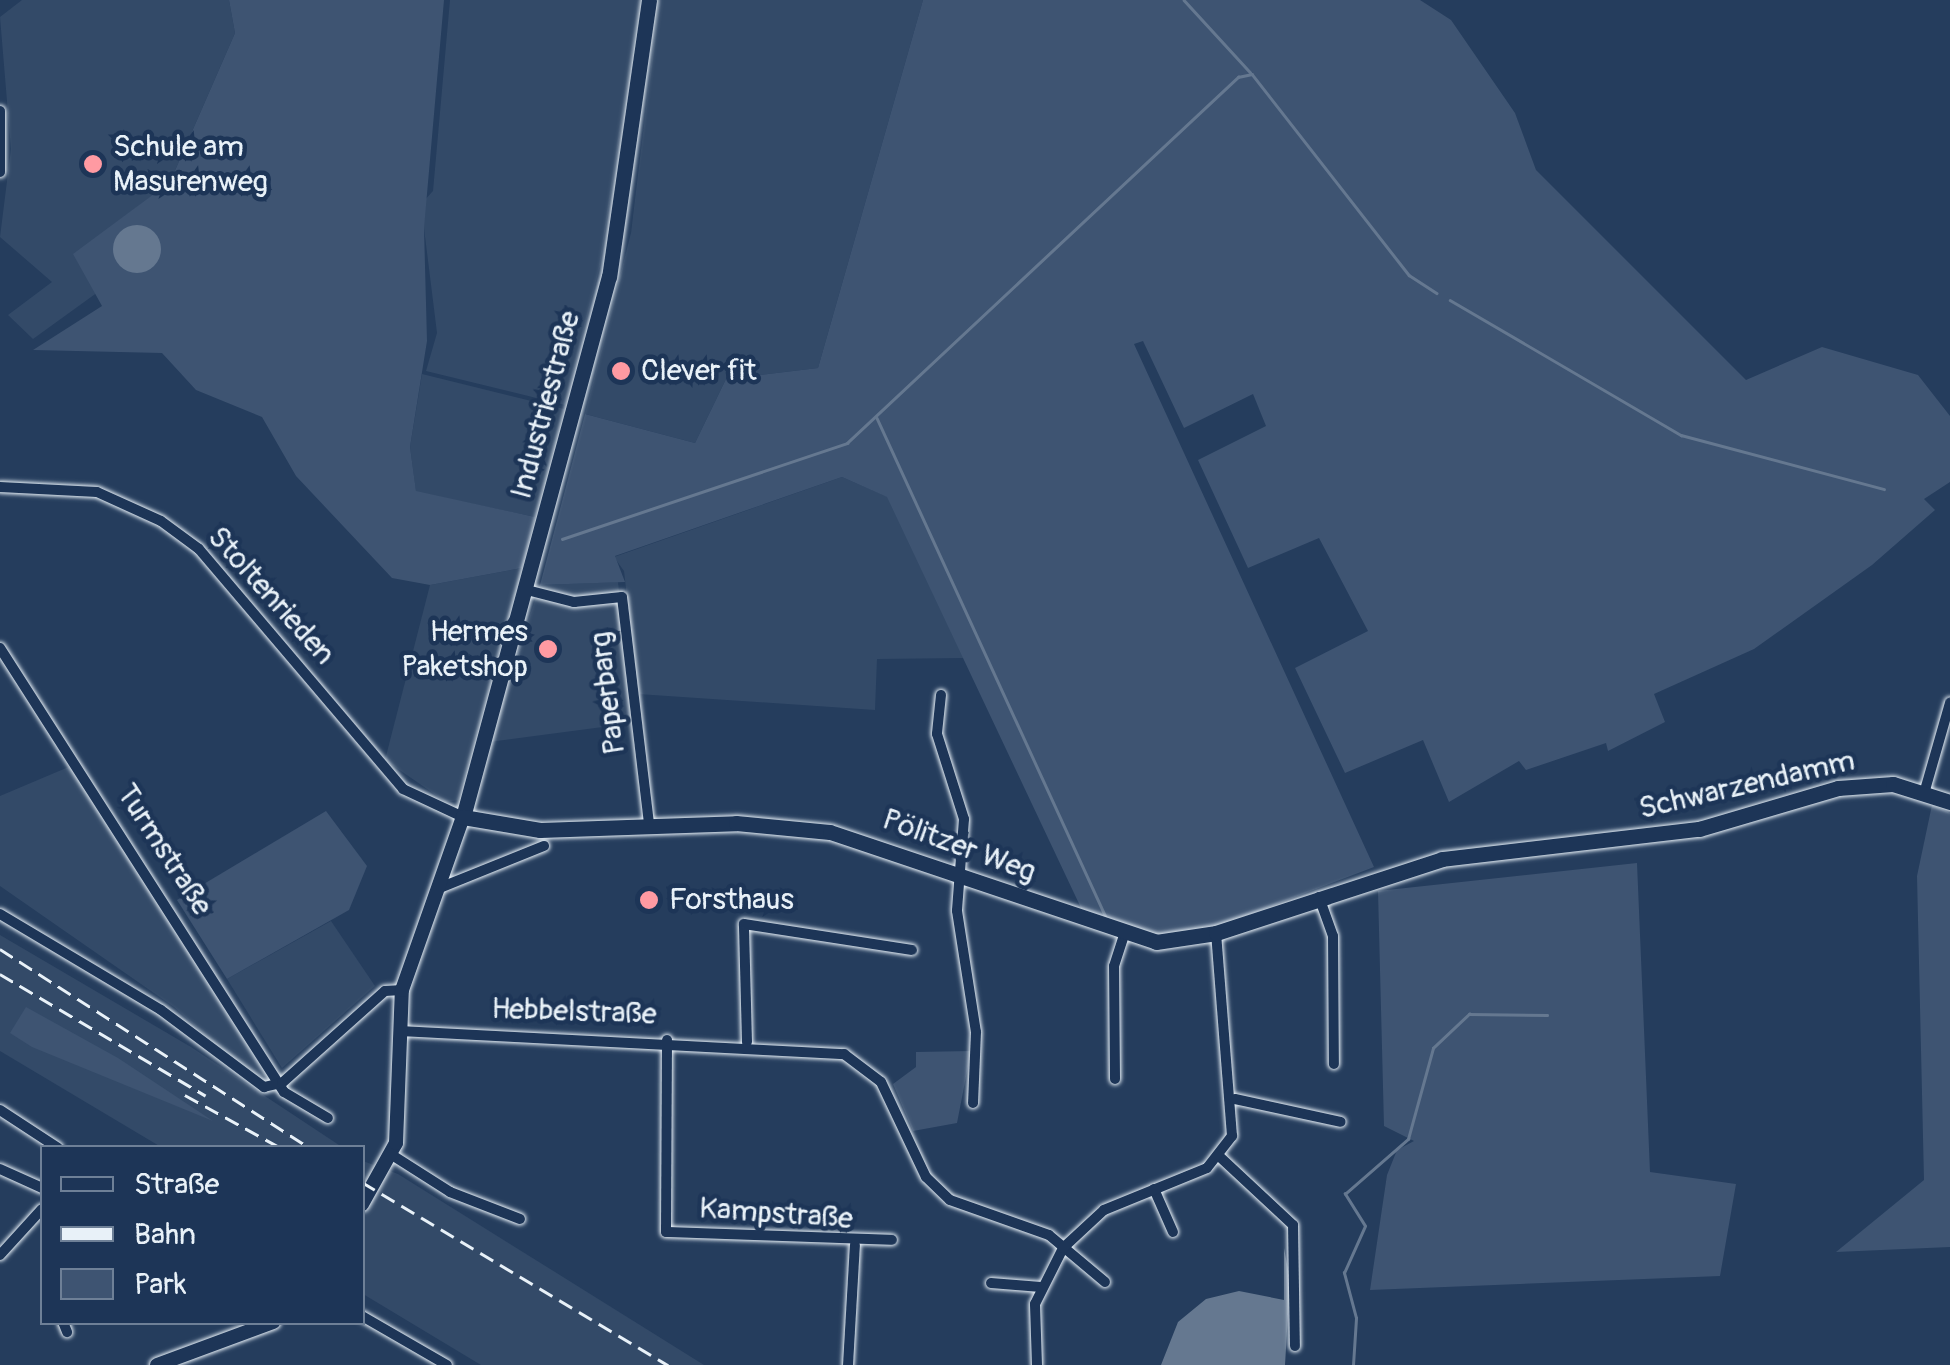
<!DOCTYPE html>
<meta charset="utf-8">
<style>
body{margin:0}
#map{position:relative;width:1950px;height:1365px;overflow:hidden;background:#253d5d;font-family:Pangolin,sans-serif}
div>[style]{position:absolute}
.built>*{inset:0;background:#334a68}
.green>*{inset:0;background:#3e5472}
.water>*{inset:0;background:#657890}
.round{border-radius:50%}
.stream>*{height:2.5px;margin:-1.25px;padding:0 1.25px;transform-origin:1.25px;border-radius:1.25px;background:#657890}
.roads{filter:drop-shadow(0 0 2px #e8f1f8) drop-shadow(0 0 2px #e8f1f8)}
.minor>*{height:10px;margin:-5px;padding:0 5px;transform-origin:5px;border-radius:5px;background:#1d3557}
.tertiary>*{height:14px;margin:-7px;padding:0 7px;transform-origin:7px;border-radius:7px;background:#1d3557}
.secondary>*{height:15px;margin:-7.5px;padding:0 7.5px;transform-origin:7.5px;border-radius:7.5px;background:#1d3557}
.rail>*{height:2.5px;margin-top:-1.25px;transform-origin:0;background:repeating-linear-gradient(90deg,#e8f1f8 0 15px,transparent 0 23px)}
.dots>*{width:28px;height:28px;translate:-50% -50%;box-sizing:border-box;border:5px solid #1d3557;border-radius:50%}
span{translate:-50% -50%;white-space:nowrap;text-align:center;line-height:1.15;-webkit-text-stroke:9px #1d3557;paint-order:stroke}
.poi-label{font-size:30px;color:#e8f1f8}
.left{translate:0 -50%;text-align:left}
.right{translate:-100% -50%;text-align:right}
.street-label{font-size:30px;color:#e8f1f8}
.legend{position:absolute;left:40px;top:1145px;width:325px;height:180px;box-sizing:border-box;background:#1d3557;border:2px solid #6e8097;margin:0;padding:12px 18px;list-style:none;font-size:30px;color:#e8f1f8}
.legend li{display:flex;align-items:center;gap:20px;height:50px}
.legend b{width:50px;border:2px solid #6e8097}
</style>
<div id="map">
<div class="built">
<i style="clip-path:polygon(22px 0,229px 0,235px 33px,170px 182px,112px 226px,98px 292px,33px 339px,8px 315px,52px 282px,0 237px,11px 149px,0 17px)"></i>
<i style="clip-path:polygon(450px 0,640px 0,600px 265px,565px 405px,426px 371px,437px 333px,421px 204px,433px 191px)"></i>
<i style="clip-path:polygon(659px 0,923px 0,818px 368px,726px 379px,695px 443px,585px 414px,631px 233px)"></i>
<i style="clip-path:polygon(422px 374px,564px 409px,535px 517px,416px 492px,410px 447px)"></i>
<i style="clip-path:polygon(842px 477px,888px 497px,964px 658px,877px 659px,875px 710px,638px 694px,624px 571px,614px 557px)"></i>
<i style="clip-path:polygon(522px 568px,458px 800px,446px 802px,385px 760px,430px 585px)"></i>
<i style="clip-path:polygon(618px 582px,633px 723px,489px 742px,540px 585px)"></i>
<i style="clip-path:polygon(78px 763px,268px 1076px,250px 1075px,174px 1007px,0 886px,0 796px)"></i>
<i style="clip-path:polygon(331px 921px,375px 986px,282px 1068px,227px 979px)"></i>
<i style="clip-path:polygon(0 935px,191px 1047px,342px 1147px,161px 1147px,0 1051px)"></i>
<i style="clip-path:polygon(363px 1161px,398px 1174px,704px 1365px,481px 1365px,363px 1294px)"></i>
</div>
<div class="green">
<i style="clip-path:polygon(229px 0,444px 0,424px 228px,427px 341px,410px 447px,416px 491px,535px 517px,522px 568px,430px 585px,392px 578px,296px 476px,262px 417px,196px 390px,162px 353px,33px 350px,102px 306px,73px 254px,170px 182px,235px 33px)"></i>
<i style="clip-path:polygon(923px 0,1420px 0,1451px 20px,1515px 113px,1536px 170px,1746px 380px,1822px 347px,1918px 375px,1950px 416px,1950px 482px,1924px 499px,1935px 510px,1872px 565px,1754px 649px,1654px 694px,1665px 722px,1608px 751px,1606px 743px,1526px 770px,1519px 761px,1449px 802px,1423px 740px,1345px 773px,1295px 668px,1368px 631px,1319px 538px,1248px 568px,1198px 460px,1266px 426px,1253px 394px,1184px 428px,1143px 341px,1134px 344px,1374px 867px,1216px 927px,1158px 935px,1082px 910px,887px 497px,842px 477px,615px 556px,625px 582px,540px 585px,585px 414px,695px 443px,726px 379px,818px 368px)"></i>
<i style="clip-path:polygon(1932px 805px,1950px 813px,1950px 1247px,1836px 1252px,1924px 1180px,1917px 876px)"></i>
<i style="clip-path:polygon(326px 811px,367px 866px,349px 910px,227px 979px,177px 900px)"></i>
<i style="clip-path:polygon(1637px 863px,1650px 1172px,1736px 1184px,1720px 1276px,1370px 1290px,1387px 1175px,1397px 1150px,1414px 1141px,1384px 1126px,1378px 891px)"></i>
<i style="clip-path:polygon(26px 1007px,118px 1058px,213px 1121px,32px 1047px,10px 1033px)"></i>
<i style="clip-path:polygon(971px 1051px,957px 1123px,913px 1131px,893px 1084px,916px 1067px,916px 1052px)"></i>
</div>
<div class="water">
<i class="round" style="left:113px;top:225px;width:48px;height:48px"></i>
<i style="clip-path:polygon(1284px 1248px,1290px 1280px,1285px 1365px,1161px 1365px,1178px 1322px,1206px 1299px,1239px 1291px,1284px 1300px)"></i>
</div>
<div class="stream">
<i style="left:1184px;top:0;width:98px;rotate:47.5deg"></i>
<i style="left:1450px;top:300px;width:268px;rotate:30.3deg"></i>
<i style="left:1681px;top:435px;width:210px;rotate:14.9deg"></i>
<i style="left:877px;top:418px;width:549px;rotate:65.35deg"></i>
<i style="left:562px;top:539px;width:301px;rotate:-18.6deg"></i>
<i style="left:847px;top:443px;width:536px;rotate:-43.11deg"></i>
<i style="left:1238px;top:77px;width:14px;rotate:-12deg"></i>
<i style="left:1252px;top:74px;width:255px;rotate:52deg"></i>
<i style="left:1409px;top:275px;width:33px;rotate:33deg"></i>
<i style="left:1353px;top:1365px;width:47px;rotate:-86.3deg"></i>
<i style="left:1356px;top:1318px;width:47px;rotate:-104.9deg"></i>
<i style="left:1344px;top:1273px;width:51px;rotate:-65.9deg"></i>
<i style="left:1365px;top:1226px;width:38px;rotate:-122deg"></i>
<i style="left:1345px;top:1194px;width:84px;rotate:-41.1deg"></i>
<i style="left:1408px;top:1139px;width:94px;rotate:-74.6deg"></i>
<i style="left:1433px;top:1048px;width:50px;rotate:-43.4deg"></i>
<i style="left:1469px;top:1014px;width:78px;rotate:0.7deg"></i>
</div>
<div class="roads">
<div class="minor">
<i style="left:0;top:111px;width:61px;rotate:90deg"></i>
<i style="left:0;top:487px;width:97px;rotate:3deg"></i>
<i style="left:97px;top:492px;width:70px;rotate:24.4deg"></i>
<i style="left:161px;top:521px;width:47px;rotate:36.4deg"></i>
<i style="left:199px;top:549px;width:315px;rotate:49.6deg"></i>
<i style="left:403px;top:789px;width:66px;rotate:25deg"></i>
<i style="left:523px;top:589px;width:53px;rotate:14.3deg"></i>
<i style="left:574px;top:602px;width:48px;rotate:-5.9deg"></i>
<i style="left:622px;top:597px;width:228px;rotate:83.2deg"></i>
<i style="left:0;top:648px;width:527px;rotate:57.4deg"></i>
<i style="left:284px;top:1092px;width:51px;rotate:30.6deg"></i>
<i style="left:941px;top:695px;width:39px;rotate:96deg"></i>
<i style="left:937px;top:734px;width:89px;rotate:72.4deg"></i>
<i style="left:964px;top:819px;width:92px;rotate:94.4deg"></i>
<i style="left:957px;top:911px;width:122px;rotate:81.1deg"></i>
<i style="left:976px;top:1032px;width:71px;rotate:92.4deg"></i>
<i style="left:1925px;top:790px;width:91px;rotate:-74deg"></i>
<i style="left:442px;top:887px;width:110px;rotate:-21.9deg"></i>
<i style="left:1319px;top:897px;width:41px;rotate:70.3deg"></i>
<i style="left:1333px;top:936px;width:128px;rotate:89.6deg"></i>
<i style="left:0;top:914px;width:187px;rotate:30.8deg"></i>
<i style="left:161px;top:1010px;width:129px;rotate:36.8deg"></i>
<i style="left:264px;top:1087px;width:18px;rotate:-13deg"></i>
<i style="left:282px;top:1083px;width:138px;rotate:-41.8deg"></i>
<i style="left:385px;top:991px;width:17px;rotate:-3deg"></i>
<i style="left:400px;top:1031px;width:445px;rotate:3deg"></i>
<i style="left:844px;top:1054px;width:46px;rotate:37.1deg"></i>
<i style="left:881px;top:1082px;width:105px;rotate:64.7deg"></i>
<i style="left:926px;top:1177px;width:33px;rotate:44deg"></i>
<i style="left:950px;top:1200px;width:105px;rotate:19.5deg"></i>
<i style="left:1049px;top:1235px;width:73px;rotate:40deg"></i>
<i style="left:667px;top:1040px;width:192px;rotate:90.3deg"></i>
<i style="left:666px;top:1232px;width:226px;rotate:2deg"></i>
<i style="left:747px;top:1042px;width:118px;rotate:-91.5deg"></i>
<i style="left:744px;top:924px;width:170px;rotate:8.8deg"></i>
<i style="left:1115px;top:1079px;width:113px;rotate:-90.5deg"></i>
<i style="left:1114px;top:966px;width:32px;rotate:-72deg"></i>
<i style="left:1235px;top:1099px;width:108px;rotate:12.2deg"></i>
<i style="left:0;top:1110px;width:69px;rotate:33.2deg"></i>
<i style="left:392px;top:1155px;width:69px;rotate:32.5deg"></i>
<i style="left:450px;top:1192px;width:75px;rotate:21.1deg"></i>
<i style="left:1220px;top:1157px;width:100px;rotate:43deg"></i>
<i style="left:1293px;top:1225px;width:121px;rotate:89.1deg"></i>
<i style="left:0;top:1169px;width:46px;rotate:24.3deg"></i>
<i style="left:1154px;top:1189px;width:47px;rotate:66.2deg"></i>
<i style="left:0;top:1255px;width:62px;rotate:-47.6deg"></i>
<i style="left:991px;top:1283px;width:50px;rotate:4.6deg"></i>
<i style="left:362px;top:1316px;width:98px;rotate:30deg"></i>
<i style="left:63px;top:1322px;width:11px;rotate:68deg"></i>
<i style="left:848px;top:1365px;width:120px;rotate:-86.7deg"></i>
<i style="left:1037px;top:1365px;width:61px;rotate:-91.9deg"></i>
<i style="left:1035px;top:1304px;width:63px;rotate:-63.4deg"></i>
<i style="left:1063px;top:1248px;width:56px;rotate:-42.8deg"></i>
<i style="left:1104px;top:1210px;width:111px;rotate:-22.2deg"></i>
<i style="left:1207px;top:1168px;width:41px;rotate:-52deg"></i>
<i style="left:1232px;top:1136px;width:204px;rotate:-94.5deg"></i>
</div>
<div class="tertiary">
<i style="left:362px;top:1204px;width:70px;rotate:-60.9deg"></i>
<i style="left:396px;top:1143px;width:153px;rotate:-87.8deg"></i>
<i style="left:402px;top:990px;width:183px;rotate:-70.6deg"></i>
<i style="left:157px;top:1365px;width:124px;rotate:-20.3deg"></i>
</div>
<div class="secondary">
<i style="left:649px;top:0;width:279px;rotate:98.2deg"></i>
<i style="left:609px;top:276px;width:560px;rotate:105.1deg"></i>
<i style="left:463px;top:817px;width:78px;rotate:9.6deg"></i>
<i style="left:540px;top:830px;width:196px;rotate:-2deg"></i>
<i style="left:736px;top:823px;width:94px;rotate:5.5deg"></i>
<i style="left:830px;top:832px;width:344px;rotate:18.6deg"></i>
<i style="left:1156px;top:942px;width:61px;rotate:-8.5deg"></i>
<i style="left:1216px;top:933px;width:238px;rotate:-18.1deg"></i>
<i style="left:1442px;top:859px;width:259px;rotate:-6.7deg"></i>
<i style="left:1699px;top:829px;width:145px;rotate:-16.4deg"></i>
<i style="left:1838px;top:788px;width:55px;rotate:-4.2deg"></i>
<i style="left:1893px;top:784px;width:60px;rotate:17.5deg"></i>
</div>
</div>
<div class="rail">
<i style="left:0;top:949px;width:368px;rotate:32.7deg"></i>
<i style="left:0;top:974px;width:239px;rotate:30.6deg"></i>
<i style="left:185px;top:1095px;width:110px;rotate:28.9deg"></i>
<i style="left:362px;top:1182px;width:357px;rotate:30.9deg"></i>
</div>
<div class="dots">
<i style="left:93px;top:164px;background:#ff9aa2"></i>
<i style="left:621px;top:371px;background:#ff9aa2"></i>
<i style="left:548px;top:649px;background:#ff9aa2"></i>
<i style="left:649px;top:900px;background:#ff9aa2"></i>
</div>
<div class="poi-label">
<span class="left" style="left:113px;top:164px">Schule am<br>Masurenweg</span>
<span class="left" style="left:641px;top:371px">Clever fit</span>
<span class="right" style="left:528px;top:649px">Hermes<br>Paketshop</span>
<span class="left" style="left:669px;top:900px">Forsthaus</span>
</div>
<div class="street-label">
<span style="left:546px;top:405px;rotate:-75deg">Industriestraße</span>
<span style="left:271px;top:596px;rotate:48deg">Stoltenrieden</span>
<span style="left:608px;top:693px;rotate:-97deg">Paperbarg</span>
<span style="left:1747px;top:785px;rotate:-13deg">Schwarzendamm</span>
<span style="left:959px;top:846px;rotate:20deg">Pölitzer Weg</span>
<span style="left:164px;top:850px;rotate:57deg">Turmstraße</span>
<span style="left:574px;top:1012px;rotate:2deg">Hebbelstraße</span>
<span style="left:776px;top:1214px;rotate:4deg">Kampstraße</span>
</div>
<ul class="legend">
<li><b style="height:12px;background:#1d3557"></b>Straße</li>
<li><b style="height:12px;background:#e8f1f8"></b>Bahn</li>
<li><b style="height:28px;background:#3e5472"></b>Park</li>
</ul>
</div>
